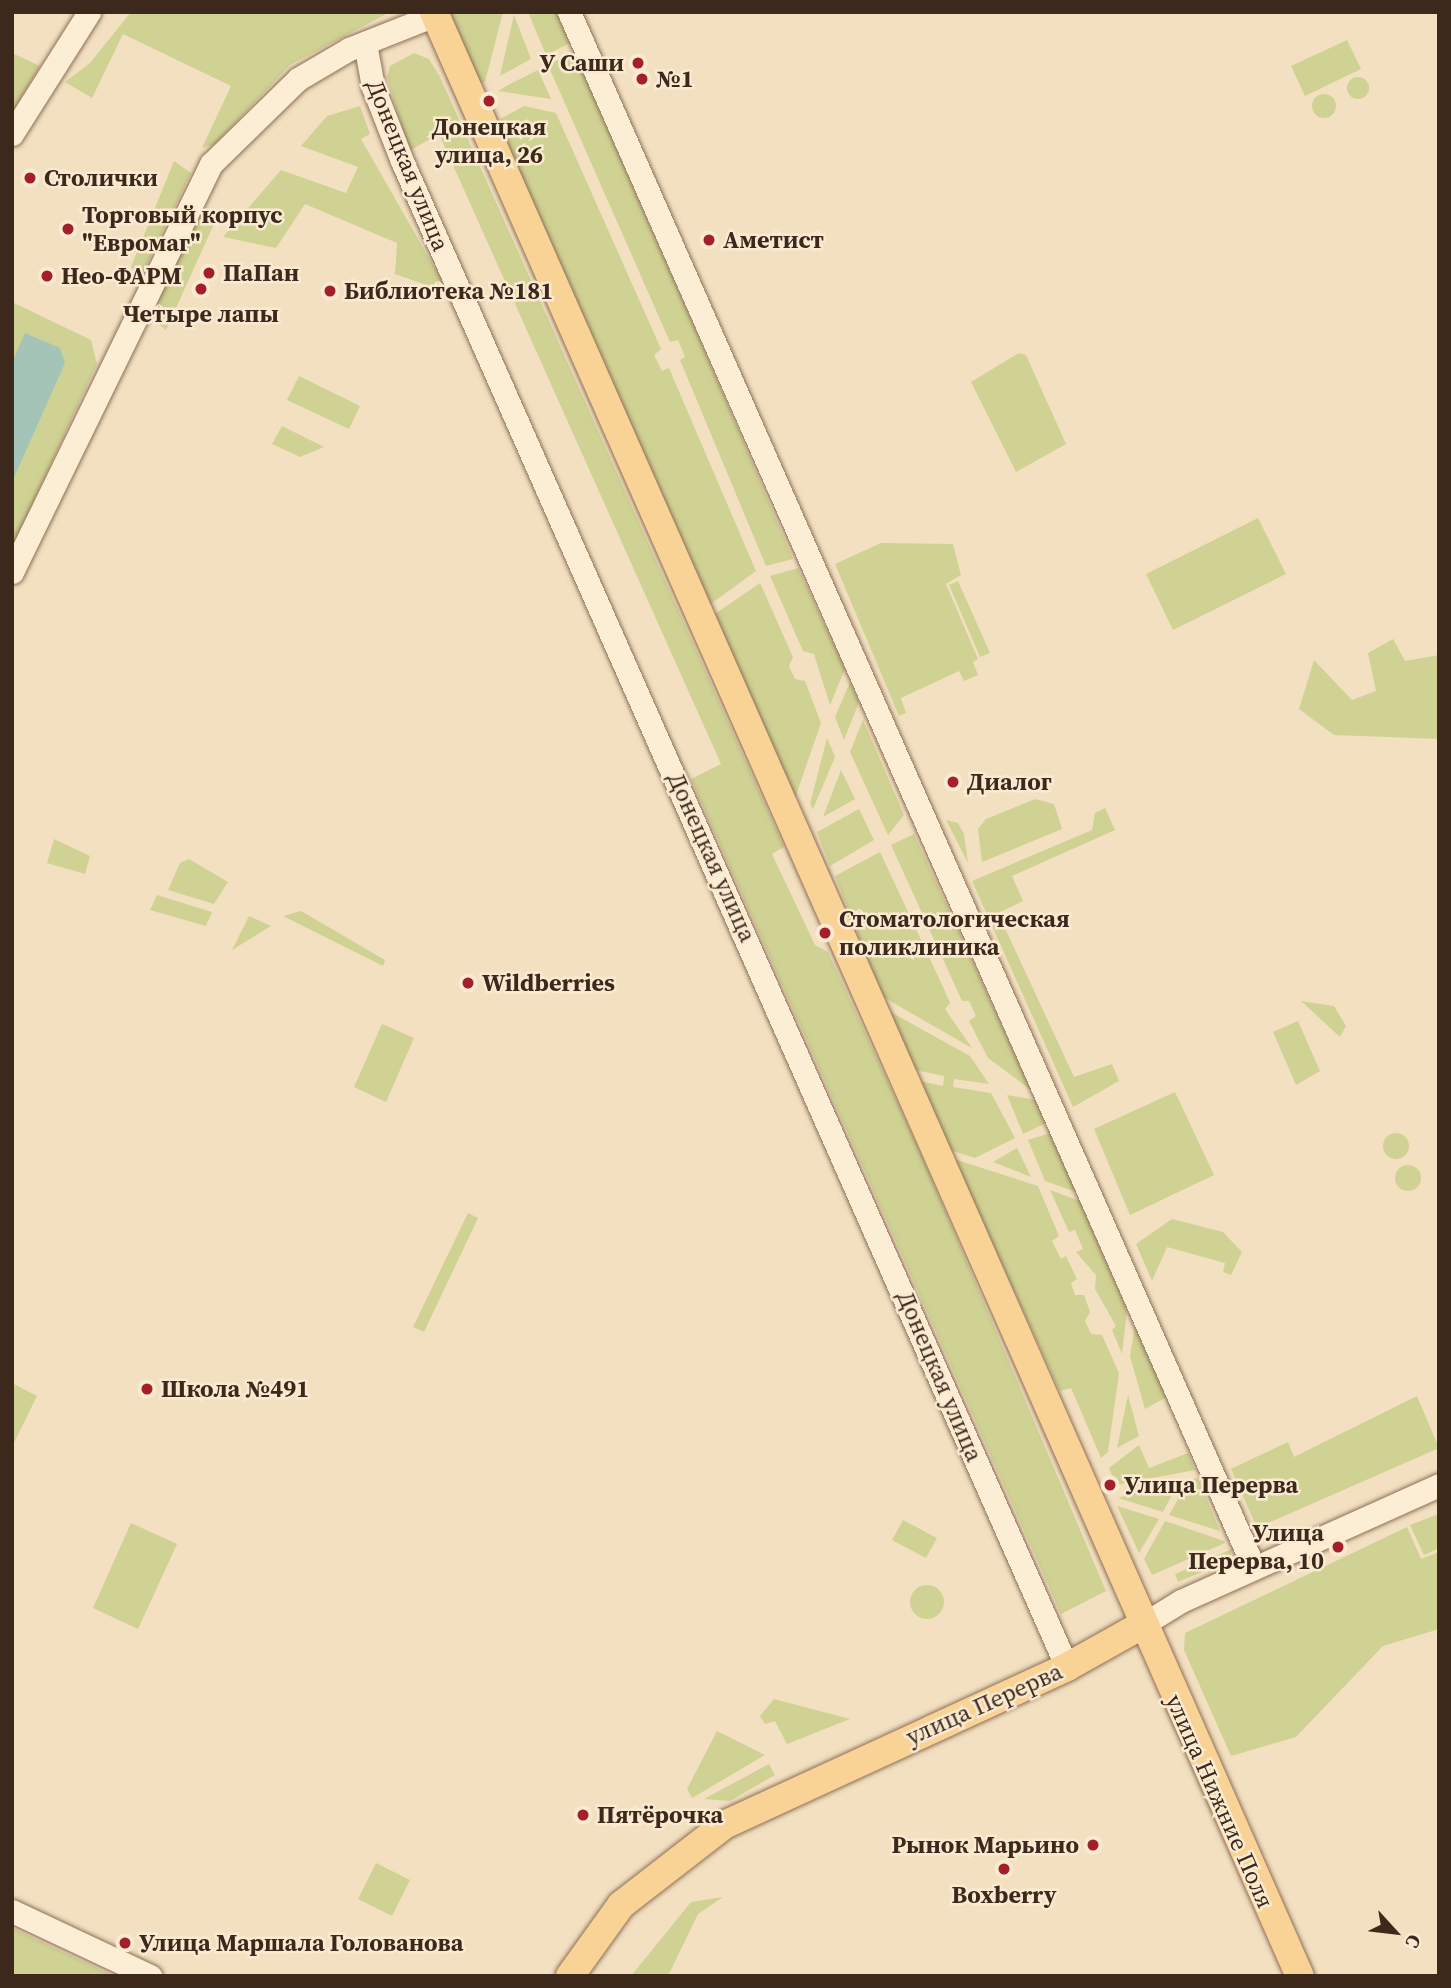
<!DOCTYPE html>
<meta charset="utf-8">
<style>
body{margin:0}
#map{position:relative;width:1451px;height:1988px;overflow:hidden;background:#f2e0c1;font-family:"Source Serif 4",serif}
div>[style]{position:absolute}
.green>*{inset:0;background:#cfd293}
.round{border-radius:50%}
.water>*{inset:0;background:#a4c4b8}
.roads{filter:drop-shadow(0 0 2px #8e6f56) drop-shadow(0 0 2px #8e6f56)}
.minor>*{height:23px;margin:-11.5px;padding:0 11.5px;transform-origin:11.5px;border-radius:11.5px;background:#fcedd5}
.major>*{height:28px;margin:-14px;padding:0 14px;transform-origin:14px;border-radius:14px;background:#f9d295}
.dots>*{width:19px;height:19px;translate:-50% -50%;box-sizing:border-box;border:4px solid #f9ead1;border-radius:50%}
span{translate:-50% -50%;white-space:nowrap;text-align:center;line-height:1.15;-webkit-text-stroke:5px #f9ead1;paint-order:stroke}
.poi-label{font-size:24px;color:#3c291c;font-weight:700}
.right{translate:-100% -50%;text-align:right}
.left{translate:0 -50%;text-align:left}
.street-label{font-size:24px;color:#3c291c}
.frame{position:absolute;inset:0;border:14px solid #3c291c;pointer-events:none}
.north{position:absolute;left:1360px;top:1897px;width:70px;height:70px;-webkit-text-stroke:5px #f9ead1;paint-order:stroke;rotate:117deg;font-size:19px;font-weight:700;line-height:28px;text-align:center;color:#3c291c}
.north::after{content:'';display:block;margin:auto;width:24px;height:32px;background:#3c291c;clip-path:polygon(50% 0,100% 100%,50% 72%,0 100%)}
</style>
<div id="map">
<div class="green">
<i style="clip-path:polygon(131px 12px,390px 12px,290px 65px,214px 145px,202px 148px,231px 86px,123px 34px,92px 98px,65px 82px,90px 63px)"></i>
<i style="clip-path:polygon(445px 12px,503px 12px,485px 82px,476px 84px)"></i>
<i style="clip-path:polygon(528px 12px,556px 12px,570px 43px,546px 55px)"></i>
<i style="clip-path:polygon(514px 15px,531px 59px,500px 76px)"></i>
<i style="clip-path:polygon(1347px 40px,1361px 69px,1305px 96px,1291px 66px)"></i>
<i style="clip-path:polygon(574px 52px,697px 333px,793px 559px,766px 566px,680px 360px,685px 357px,678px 340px,670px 342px,548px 65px)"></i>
<i style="clip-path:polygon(12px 53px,40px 66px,12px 113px)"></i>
<i style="clip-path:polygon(414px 53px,429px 59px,440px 77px,784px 847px,772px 854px,815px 945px,828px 952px,921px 1154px,1106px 1591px,1061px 1614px,691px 779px,721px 764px,439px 134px,409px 151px,387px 77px,390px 66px)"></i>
<i style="clip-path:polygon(538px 70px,551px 99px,498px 91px,508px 85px)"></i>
<i class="round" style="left:1347px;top:77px;width:22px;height:22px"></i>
<i class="round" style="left:1312px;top:94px;width:24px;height:24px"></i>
<i style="clip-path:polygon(360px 106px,370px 134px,361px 139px,449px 293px,395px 274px,397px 243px,305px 204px,276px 248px,223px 237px,281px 170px,346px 193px,358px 167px,301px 146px,327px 116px)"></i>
<i style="clip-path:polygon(524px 106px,556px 113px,661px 349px,654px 355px,662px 371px,669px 368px,756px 571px,708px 606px,498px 138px,506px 133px,500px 119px)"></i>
<i style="clip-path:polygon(174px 161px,191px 173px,140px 279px,131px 267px)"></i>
<i style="clip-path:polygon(198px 206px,219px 213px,166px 330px,145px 313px)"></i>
<i style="clip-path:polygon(12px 302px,91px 340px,97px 364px,12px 548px)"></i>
<i style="clip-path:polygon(1019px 353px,1026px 355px,1066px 444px,1016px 472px,971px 382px)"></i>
<i style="clip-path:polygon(299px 376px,360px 406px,349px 429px,287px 400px)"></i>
<i style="clip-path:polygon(282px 426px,324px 447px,300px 457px,272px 444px)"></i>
<i style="clip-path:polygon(1258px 518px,1286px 574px,1173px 630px,1146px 574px)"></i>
<i style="clip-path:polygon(881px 543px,953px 544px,961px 575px,946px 584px,978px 659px,973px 662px,978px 675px,964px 681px,959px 671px,901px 698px,906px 713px,899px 716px,835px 564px)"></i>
<i style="clip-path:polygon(798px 568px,845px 669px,830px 705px,814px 654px,803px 651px,770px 576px)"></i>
<i style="clip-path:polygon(958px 581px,990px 653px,980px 657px,949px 585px)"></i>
<i style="clip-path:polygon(760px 583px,793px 657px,789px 666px,795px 679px,805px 681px,821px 723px,794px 801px,712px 616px)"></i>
<i style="clip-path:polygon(1393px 639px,1405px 661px,1439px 655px,1439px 739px,1334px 735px,1299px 709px,1314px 660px,1352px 700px,1376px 691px,1368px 653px)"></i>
<i style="clip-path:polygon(850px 682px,859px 702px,844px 740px,835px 717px)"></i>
<i style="clip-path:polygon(863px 720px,904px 815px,888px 835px,850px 752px)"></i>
<i style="clip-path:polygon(827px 738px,835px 757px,813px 809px,810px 804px)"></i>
<i style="clip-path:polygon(841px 770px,855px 799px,823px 817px)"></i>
<i style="clip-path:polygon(1035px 799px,1054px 804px,1062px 829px,982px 862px,978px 829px,986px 819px)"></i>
<i style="clip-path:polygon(1105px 808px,1115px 830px,1012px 876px,1023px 901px,998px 913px,1074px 1077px,1112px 1064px,1119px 1081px,1073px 1107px,972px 881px,1092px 830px,1095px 813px)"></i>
<i style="clip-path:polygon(859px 809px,874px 840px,830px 866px,817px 832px)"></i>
<i style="clip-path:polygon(946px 820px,958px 823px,964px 834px,968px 863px)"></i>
<i style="clip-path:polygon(914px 834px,1031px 1090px,988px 1058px,969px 1021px,976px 1016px,969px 1001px,962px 1001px,891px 845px)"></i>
<i style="clip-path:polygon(54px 839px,90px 856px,85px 874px,47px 863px)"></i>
<i style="clip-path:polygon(880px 852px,944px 989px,950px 1003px,945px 1009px,972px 1048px,883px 997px,835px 876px)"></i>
<i style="clip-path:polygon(189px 859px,228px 882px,214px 904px,168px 890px,180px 863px)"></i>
<i style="clip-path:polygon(157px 895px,212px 912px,206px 926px,150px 910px)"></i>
<i style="clip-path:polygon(301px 911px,385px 960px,383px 966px,283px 916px)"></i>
<i style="clip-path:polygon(249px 916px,271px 926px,232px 950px)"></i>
<i style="clip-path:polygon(1301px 1001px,1334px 1006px,1346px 1026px,1340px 1037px)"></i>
<i style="clip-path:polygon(887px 1010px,970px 1056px,989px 1084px,954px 1079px,953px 1087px,991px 1093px,1015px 1138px,975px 1158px,950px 1150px,919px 1081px,943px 1086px,944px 1076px,915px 1070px)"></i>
<i style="clip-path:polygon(1298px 1021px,1320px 1071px,1296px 1085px,1273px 1032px)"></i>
<i style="clip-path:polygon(382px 1024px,414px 1038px,386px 1102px,354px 1087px)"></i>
<i style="clip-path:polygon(1175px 1092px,1214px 1175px,1130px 1215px,1094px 1129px)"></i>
<i style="clip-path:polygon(1007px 1095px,1035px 1100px,1046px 1123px,1023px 1134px)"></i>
<i class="round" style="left:1383px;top:1133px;width:26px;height:26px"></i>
<i style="clip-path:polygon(1050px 1133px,1076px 1192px,1045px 1181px,1028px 1140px)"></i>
<i style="clip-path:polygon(1017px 1148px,1031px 1177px,993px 1162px)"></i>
<i style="clip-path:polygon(954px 1159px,1038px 1186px,1059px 1236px,1052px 1241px,1061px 1259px,1066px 1256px,1077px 1279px,1071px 1283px,1075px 1295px,1084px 1295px,1090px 1312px,1085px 1321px,1091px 1334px,1102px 1335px,1119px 1373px,1108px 1452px,1101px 1458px,1071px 1388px,1060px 1391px)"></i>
<i class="round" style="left:1395px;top:1165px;width:26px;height:26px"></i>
<i style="clip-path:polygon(1050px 1190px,1080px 1201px,1127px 1310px,1122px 1354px,1112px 1330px,1116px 1326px,1095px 1289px,1096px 1275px,1076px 1252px,1083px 1249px,1075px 1230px,1069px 1232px)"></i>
<i style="clip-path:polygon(468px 1213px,478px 1218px,424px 1332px,413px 1327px)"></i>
<i style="clip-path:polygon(1172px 1219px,1223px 1232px,1242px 1252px,1231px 1275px,1223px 1272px,1225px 1263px,1167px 1247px,1152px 1281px,1136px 1244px)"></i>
<i style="clip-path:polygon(1135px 1325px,1167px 1397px,1145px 1409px,1130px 1356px)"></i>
<i style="clip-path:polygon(12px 1383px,37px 1396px,12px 1447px)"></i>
<i style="clip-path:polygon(1128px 1395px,1139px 1436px,1117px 1448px)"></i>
<i style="clip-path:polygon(1417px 1396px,1439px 1448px,1257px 1528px,1231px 1469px,1288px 1442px,1294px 1457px)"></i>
<i style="clip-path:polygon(1139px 1445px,1149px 1468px,1188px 1453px,1195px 1470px,1116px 1485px,1109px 1468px)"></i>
<i style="clip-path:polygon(1198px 1478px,1220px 1531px,1169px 1515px,1189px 1480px)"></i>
<i style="clip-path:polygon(1179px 1481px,1163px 1512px,1118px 1498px)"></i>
<i style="clip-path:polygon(1117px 1506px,1159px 1519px,1139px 1553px)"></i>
<i style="clip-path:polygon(1439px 1514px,1439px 1548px,1424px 1555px,1410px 1525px)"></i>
<i style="clip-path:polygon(903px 1520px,937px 1538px,926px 1558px,892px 1540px)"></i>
<i style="clip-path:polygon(1165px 1521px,1224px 1541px,1225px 1543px,1152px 1575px,1144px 1559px)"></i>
<i style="clip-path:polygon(131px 1523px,177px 1544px,138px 1629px,93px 1608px)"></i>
<i style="clip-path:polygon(1407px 1527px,1421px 1559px,1439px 1552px,1439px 1629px,1383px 1646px,1296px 1737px,1231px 1756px,1184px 1650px,1185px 1633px)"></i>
<i style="clip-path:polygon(1232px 1549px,1230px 1560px,1178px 1582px,1175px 1574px)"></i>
<i class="round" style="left:910px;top:1585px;width:34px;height:34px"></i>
<i style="clip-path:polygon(774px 1699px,850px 1719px,787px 1744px,775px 1721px,765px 1724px,760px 1716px)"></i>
<i style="clip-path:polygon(717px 1731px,765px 1755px,692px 1798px,687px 1789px)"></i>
<i style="clip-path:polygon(769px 1764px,775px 1775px,730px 1801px,704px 1799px)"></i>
<i style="clip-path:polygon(376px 1863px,410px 1880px,392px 1916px,358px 1899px)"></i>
<i style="clip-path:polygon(723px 1897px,698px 1914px,668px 1976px,631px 1976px,691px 1902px)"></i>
<i style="clip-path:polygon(12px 1928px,114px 1976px,12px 1976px)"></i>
</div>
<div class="water">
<i style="clip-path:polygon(25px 333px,60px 348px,65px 363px,12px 482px,12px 362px)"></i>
</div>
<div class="roads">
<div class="minor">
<i style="left:569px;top:12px;width:1700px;rotate:66.24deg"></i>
<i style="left:365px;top:43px;width:45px;rotate:79.7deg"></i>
<i style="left:373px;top:87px;width:79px;rotate:68.6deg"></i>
<i style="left:402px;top:161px;width:1646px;rotate:66.18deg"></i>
<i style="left:12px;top:134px;width:144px;rotate:-57.7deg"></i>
<i style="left:12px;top:572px;width:454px;rotate:-64deg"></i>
<i style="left:211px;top:164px;width:122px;rotate:-44.3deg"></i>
<i style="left:298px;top:79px;width:59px;rotate:-30.5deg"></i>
<i style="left:349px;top:49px;width:92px;rotate:-21.6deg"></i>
<i style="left:1142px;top:1625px;width:46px;rotate:-31.6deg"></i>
<i style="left:1181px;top:1601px;width:283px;rotate:-24.2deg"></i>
<i style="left:12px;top:1911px;width:153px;rotate:25.2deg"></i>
</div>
<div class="major">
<i style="left:434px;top:12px;width:2146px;rotate:66.21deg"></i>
<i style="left:570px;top:1976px;width:87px;rotate:-54.3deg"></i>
<i style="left:621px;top:1905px;width:130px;rotate:-37.8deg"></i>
<i style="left:724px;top:1825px;width:378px;rotate:-24.7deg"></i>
<i style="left:1067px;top:1667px;width:86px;rotate:-29.2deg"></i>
</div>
</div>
<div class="dots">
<i style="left:638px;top:63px;background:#a3202b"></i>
<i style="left:642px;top:79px;background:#a3202b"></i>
<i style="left:489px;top:101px;background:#a3202b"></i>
<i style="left:30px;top:178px;background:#a3202b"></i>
<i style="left:68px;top:229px;background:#a3202b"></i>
<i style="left:709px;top:240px;background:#a3202b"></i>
<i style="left:209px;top:273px;background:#a3202b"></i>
<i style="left:47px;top:276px;background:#a3202b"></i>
<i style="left:201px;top:289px;background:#a3202b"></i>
<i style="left:330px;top:291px;background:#a3202b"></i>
<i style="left:953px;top:782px;background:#a3202b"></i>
<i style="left:825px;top:933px;background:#a3202b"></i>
<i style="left:468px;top:983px;background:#a3202b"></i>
<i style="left:147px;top:1389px;background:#a3202b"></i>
<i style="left:1110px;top:1485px;background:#a3202b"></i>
<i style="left:1338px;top:1547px;background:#a3202b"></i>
<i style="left:583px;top:1815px;background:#a3202b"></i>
<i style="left:1093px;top:1845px;background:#a3202b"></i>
<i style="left:1004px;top:1869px;background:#a3202b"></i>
<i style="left:125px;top:1943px;background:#a3202b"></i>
</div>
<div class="poi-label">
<span class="right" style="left:624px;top:63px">У Саши</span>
<span class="left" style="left:656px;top:79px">№1</span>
<span style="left:489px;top:141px">Донецкая<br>улица, 26</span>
<span class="left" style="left:44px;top:178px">Столички</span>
<span class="left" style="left:82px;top:229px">Торговый корпус<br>"Евромаг"</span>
<span class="left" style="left:723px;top:240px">Аметист</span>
<span class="left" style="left:223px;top:273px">ПаПан</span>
<span class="left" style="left:61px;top:276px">Нео-ФАРМ</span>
<span class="left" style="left:344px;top:291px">Библиотека №181</span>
<span style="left:201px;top:314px">Четыре лапы</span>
<span class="left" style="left:967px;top:782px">Диалог</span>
<span class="left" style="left:839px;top:933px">Стоматологическая<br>поликлиника</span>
<span class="left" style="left:482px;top:983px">Wildberries</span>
<span class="left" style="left:161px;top:1389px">Школа №491</span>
<span class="left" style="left:1124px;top:1485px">Улица Перерва</span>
<span class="right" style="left:1324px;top:1547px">Улица<br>Перерва, 10</span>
<span class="left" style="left:597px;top:1815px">Пятёрочка</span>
<span class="right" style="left:1079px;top:1845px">Рынок Марьино</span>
<span style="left:1004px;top:1895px">Boxberry</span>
<span class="left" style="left:139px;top:1943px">Улица Маршала Голованова</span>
</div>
<div class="street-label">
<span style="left:408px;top:165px;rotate:68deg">Донецкая улица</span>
<span style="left:712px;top:857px;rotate:66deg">Донецкая улица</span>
<span style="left:940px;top:1376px;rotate:67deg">Донецкая улица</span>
<span style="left:984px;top:1704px;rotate:-24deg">улица Перерва</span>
<span style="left:1220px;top:1801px;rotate:66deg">улица Нижние Поля</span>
</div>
<div class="frame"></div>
<div class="north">С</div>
</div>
